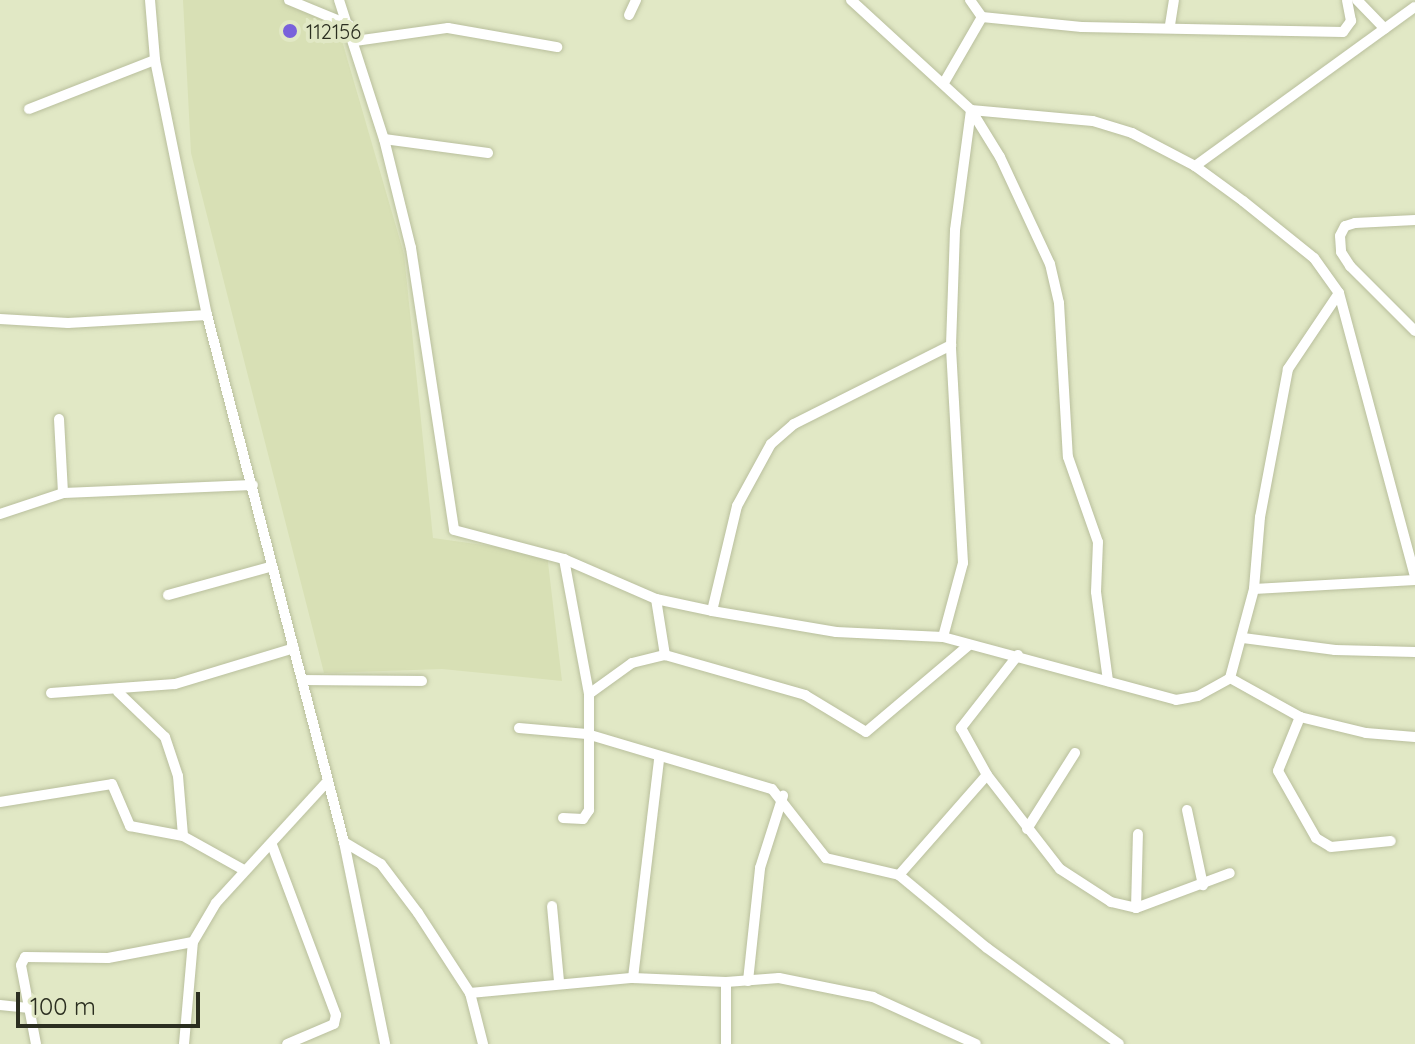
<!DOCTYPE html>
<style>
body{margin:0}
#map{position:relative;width:1415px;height:1044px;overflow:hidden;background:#e1e8c5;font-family:Quicksand,sans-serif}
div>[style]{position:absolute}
.built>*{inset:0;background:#d8e0b5}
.roads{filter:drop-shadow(0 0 2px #b9bf9d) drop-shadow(0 0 2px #b9bf9d)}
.street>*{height:10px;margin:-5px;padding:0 5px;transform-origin:5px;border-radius:5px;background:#fff}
.dots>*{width:22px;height:22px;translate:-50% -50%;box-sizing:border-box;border:4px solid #e1e8c5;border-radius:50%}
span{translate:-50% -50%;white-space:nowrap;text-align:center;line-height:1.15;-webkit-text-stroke:8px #e1e8c5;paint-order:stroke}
.poi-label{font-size:20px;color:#2b2e20}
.left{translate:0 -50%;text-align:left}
.scale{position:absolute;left:16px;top:992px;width:184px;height:36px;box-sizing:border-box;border:4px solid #2b2e20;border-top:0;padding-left:10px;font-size:24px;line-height:28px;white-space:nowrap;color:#2b2e20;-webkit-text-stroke:6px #e1e8c5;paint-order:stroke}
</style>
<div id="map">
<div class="built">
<i style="clip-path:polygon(183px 0,292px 0,338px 27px,404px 254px,433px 538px,547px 554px,562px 681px,442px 669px,324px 673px,191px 153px)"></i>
</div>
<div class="roads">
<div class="street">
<i style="left:150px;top:0;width:60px;rotate:85.2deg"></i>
<i style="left:155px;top:60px;width:260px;rotate:78.5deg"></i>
<i style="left:207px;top:315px;width:545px;rotate:75.43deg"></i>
<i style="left:344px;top:842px;width:206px;rotate:78.5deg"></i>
<i style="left:289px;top:0;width:65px;rotate:22.6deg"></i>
<i style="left:339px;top:0;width:146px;rotate:72.1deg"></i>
<i style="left:384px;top:139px;width:112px;rotate:76.1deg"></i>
<i style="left:411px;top:248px;width:285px;rotate:81.3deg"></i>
<i style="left:454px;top:530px;width:114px;rotate:14.8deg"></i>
<i style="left:564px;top:559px;width:100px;rotate:23.5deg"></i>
<i style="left:656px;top:599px;width:57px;rotate:12.1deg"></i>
<i style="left:712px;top:611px;width:126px;rotate:9.6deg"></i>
<i style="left:836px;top:632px;width:107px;rotate:2.7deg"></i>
<i style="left:943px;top:637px;width:241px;rotate:15.1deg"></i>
<i style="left:1176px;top:700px;width:22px;rotate:-10deg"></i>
<i style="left:1198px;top:696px;width:37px;rotate:-29deg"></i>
<i style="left:1230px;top:678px;width:80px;rotate:29.1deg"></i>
<i style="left:1300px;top:717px;width:68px;rotate:13.6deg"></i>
<i style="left:1366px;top:733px;width:49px;rotate:4.7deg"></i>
<i style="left:851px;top:0;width:163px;rotate:42.5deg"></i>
<i style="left:971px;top:110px;width:55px;rotate:58.3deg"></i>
<i style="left:1000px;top:157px;width:118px;rotate:65deg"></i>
<i style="left:1050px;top:264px;width:40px;rotate:77deg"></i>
<i style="left:1059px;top:303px;width:154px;rotate:86.7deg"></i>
<i style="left:1068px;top:457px;width:90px;rotate:70.6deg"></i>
<i style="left:1098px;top:542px;width:50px;rotate:92.3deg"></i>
<i style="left:1096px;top:592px;width:90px;rotate:82.3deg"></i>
<i style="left:970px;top:0;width:21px;rotate:55deg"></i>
<i style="left:1357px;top:0;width:40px;rotate:46deg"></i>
<i style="left:629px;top:15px;width:17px;rotate:-65deg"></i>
<i style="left:1170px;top:25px;width:25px;rotate:-81deg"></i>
<i style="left:355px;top:41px;width:94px;rotate:-8deg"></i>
<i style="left:448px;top:28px;width:111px;rotate:9.9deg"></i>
<i style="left:945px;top:81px;width:74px;rotate:-60deg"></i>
<i style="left:982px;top:17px;width:100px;rotate:5.7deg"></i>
<i style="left:1082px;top:27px;width:261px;rotate:1.1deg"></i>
<i style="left:1343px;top:32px;width:14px;rotate:-54deg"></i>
<i style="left:1351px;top:21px;width:21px;rotate:-101deg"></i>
<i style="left:29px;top:109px;width:135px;rotate:-21.3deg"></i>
<i style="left:971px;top:110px;width:122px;rotate:5.2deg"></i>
<i style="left:1093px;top:121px;width:41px;rotate:17.1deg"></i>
<i style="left:1132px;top:133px;width:71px;rotate:27.6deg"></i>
<i style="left:1195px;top:166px;width:59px;rotate:36.1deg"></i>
<i style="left:1243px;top:201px;width:91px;rotate:38.8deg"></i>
<i style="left:1314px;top:258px;width:43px;rotate:54.5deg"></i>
<i style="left:1339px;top:293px;width:92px;rotate:123.9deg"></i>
<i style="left:1288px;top:369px;width:151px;rotate:100.7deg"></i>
<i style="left:1260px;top:517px;width:72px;rotate:94.8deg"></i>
<i style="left:1254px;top:589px;width:92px;rotate:105.1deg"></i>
<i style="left:384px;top:139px;width:105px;rotate:7.7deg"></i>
<i style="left:1195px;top:166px;width:271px;rotate:-35.9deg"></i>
<i style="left:1415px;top:220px;width:60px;rotate:177.1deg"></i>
<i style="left:1355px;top:223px;width:10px;rotate:163deg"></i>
<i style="left:1345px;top:226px;width:11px;rotate:117deg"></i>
<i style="left:1340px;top:236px;width:16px;rotate:86deg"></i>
<i style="left:1341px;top:252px;width:17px;rotate:57deg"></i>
<i style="left:1350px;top:266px;width:92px;rotate:45deg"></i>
<i style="left:1339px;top:293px;width:294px;rotate:75deg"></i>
<i style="left:0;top:319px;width:68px;rotate:3.4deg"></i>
<i style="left:68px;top:323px;width:139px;rotate:-3.3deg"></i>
<i style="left:59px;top:419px;width:74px;rotate:86.9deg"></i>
<i style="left:0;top:514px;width:66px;rotate:-18.4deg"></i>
<i style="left:63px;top:493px;width:190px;rotate:-2.4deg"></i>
<i style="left:1254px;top:589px;width:161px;rotate:-3.2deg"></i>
<i style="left:168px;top:595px;width:106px;rotate:-15.4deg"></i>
<i style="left:656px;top:599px;width:57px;rotate:80.9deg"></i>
<i style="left:712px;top:611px;width:108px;rotate:-76.6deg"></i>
<i style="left:737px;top:506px;width:71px;rotate:-61.3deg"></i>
<i style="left:771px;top:444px;width:30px;rotate:-41deg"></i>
<i style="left:794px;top:424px;width:176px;rotate:-26.7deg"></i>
<i style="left:943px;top:637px;width:77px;rotate:-74.9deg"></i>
<i style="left:963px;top:563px;width:218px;rotate:-93.2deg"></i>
<i style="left:951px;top:345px;width:115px;rotate:-88deg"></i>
<i style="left:955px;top:230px;width:121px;rotate:-82.4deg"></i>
<i style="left:1243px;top:638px;width:93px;rotate:7.4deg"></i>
<i style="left:1335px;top:650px;width:80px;rotate:1.4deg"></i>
<i style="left:1018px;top:655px;width:93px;rotate:128deg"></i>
<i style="left:961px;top:728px;width:54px;rotate:61deg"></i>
<i style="left:987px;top:775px;width:119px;rotate:52.2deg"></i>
<i style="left:1060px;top:869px;width:61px;rotate:32.9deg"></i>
<i style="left:1111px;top:902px;width:26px;rotate:13deg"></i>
<i style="left:1136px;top:908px;width:100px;rotate:-20.4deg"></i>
<i style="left:303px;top:680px;width:119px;rotate:0.5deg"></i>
<i style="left:118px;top:692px;width:65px;rotate:43.8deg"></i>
<i style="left:165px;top:737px;width:41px;rotate:71.6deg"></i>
<i style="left:178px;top:776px;width:60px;rotate:85.2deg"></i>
<i style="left:51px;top:693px;width:124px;rotate:-4.2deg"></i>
<i style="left:175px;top:684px;width:124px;rotate:-16.8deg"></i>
<i style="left:589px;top:694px;width:53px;rotate:-35.8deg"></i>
<i style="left:632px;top:663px;width:34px;rotate:-14deg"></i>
<i style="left:665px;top:655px;width:146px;rotate:15.9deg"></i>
<i style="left:805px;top:695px;width:71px;rotate:31.2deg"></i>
<i style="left:866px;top:732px;width:135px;rotate:-40.2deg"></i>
<i style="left:1300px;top:717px;width:58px;rotate:112.2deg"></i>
<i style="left:1278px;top:771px;width:77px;rotate:60.4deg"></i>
<i style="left:1316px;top:838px;width:17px;rotate:31deg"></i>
<i style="left:1331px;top:847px;width:60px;rotate:-5.7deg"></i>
<i style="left:519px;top:728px;width:68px;rotate:5deg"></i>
<i style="left:587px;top:734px;width:193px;rotate:16.6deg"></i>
<i style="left:772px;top:789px;width:88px;rotate:52deg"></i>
<i style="left:826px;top:858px;width:75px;rotate:13.1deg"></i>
<i style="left:899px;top:875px;width:114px;rotate:39.7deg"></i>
<i style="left:987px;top:948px;width:163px;rotate:36deg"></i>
<i style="left:0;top:802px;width:113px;rotate:-9.1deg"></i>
<i style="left:112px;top:784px;width:46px;rotate:66.8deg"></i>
<i style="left:130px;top:826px;width:54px;rotate:10.7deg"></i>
<i style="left:183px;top:836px;width:70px;rotate:29.1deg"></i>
<i style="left:1187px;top:810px;width:77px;rotate:78deg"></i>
<i style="left:563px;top:818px;width:20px;rotate:3deg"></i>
<i style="left:583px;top:819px;width:11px;rotate:-56deg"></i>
<i style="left:589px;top:810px;width:116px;rotate:-90deg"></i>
<i style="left:589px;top:694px;width:137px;rotate:-100.5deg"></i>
<i style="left:1027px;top:829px;width:90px;rotate:-57.7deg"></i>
<i style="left:344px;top:842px;width:43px;rotate:30.7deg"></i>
<i style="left:381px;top:864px;width:61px;rotate:52.9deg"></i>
<i style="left:418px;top:913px;width:95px;rotate:57deg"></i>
<i style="left:470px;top:993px;width:53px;rotate:75.7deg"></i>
<i style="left:272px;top:845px;width:182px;rotate:69.4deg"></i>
<i style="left:336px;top:1015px;width:9px;rotate:103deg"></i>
<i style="left:334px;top:1024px;width:51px;rotate:156.9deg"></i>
<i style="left:899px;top:875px;width:133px;rotate:-48.7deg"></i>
<i style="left:552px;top:906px;width:76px;rotate:84.7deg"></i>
<i style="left:1136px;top:908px;width:74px;rotate:-88.5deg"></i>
<i style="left:633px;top:978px;width:221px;rotate:-83.2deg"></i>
<i style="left:748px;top:981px;width:114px;rotate:-83.9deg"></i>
<i style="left:760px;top:868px;width:76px;rotate:-72.3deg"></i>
<i style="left:726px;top:982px;width:62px;rotate:90deg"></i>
<i style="left:470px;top:993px;width:164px;rotate:-5.3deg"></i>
<i style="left:633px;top:978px;width:93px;rotate:2.5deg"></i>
<i style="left:726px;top:982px;width:53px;rotate:-4.3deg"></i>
<i style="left:779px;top:978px;width:96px;rotate:11.4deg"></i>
<i style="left:873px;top:997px;width:113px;rotate:24.5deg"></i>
<i style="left:0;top:1005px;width:30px;rotate:6deg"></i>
<i style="left:36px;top:1044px;width:80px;rotate:-100.8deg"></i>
<i style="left:21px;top:965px;width:9px;rotate:-63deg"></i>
<i style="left:25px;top:957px;width:83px;rotate:0.7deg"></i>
<i style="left:108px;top:958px;width:86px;rotate:-10.7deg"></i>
<i style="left:184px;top:1044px;width:102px;rotate:-85deg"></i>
<i style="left:193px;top:942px;width:45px;rotate:-59.5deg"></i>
<i style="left:216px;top:903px;width:164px;rotate:-47.5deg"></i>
</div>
</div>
<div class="dots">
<i style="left:290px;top:31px;background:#7961db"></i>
</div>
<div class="poi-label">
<span class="left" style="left:306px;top:31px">112156</span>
</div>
<div class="scale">100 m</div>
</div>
